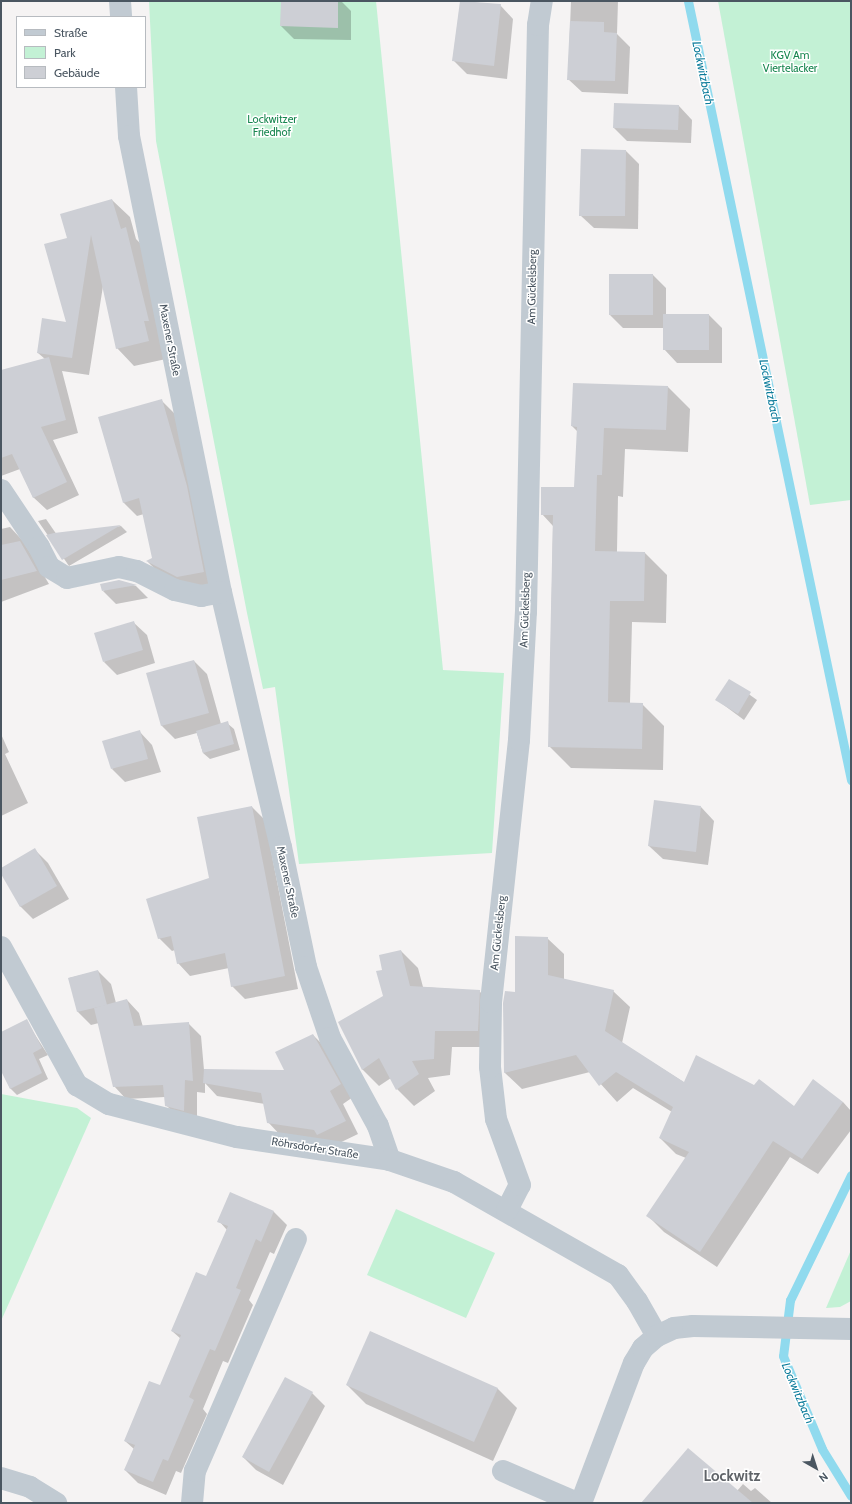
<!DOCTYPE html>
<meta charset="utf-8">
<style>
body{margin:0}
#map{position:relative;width:852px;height:1504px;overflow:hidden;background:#f5f3f3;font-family:Cabin,sans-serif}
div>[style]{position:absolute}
.green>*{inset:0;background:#c3f1d5}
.shadow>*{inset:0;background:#0003}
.stream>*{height:9px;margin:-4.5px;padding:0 4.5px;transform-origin:4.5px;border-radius:4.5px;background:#90daee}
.building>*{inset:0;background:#cdcfd5}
.minor>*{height:22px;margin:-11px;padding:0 11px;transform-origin:11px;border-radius:11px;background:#c1cad2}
span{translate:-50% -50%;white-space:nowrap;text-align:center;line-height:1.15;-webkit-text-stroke:3px #fff;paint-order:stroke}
.park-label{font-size:11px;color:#17864f}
.street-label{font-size:11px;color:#4a5661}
.water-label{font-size:12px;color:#0c7c9b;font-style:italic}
.district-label{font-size:15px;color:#5f6368;font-weight:700}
.frame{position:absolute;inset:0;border:2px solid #4a5661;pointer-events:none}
.legend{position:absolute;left:16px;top:16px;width:130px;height:72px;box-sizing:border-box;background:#fff;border:1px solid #b7bbc0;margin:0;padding:5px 7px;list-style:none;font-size:12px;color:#4a5661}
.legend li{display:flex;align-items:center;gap:8px;height:20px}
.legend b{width:20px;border:1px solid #b7bbc0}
.north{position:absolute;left:796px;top:1448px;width:40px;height:40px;-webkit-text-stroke:3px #fff;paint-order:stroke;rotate:141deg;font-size:11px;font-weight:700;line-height:16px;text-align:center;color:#4a5661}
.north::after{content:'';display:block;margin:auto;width:14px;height:18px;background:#4a5661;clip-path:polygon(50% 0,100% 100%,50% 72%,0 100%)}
</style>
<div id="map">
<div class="green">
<i style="clip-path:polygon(149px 1px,376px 1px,443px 670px,504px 673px,492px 853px,299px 864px,275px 687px,263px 689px,247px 613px,156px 141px)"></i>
<i style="clip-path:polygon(718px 1px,851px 1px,851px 500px,810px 505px)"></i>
<i style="clip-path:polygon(1px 1094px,77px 1108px,91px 1118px,1px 1321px)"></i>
<i style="clip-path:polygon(396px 1209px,495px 1253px,466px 1318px,367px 1275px)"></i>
<i style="clip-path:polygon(851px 1250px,851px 1301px,840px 1307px,826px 1308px)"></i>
</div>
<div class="shadow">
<i style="clip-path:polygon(281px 1px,341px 1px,351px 11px,351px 40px,294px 39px,281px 26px)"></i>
<i style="clip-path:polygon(461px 1px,500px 5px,513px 19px,507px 79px,467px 74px,454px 61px)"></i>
<i style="clip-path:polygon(571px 1px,618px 1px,617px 34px,630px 47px,628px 94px,582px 92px,568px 79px)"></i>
<i style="clip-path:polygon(679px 106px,692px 120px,691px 143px,627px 141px,614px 128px)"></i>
<i style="clip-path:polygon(626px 151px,639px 164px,638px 229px,594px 228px,580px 215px)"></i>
<i style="clip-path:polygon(112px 200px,130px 217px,136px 239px,143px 246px,166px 359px,134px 366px,117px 348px,103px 286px,89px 375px,62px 371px,78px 433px,53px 440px,79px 495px,47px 510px,33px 497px,20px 469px,1px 476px,1px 410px,45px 359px,38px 353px,68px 323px,68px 239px)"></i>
<i style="clip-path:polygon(610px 275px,653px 275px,666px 288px,666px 315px,709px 315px,722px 328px,722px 363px,677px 363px,664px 349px,664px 328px,623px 328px,610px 315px)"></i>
<i style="clip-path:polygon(668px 387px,690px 409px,688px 452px,625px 449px,623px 497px,618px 496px,617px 552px,645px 553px,667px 575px,666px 623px,632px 622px,630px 703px,642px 704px,664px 726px,663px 770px,571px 768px,549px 746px,553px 526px,542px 514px,575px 488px,578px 432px,572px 426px)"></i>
<i style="clip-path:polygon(162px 401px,175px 414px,217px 585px,191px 590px,160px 574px,148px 562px,154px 559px,144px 514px,137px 516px,124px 503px,99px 418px)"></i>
<i style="clip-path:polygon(46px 519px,57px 535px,121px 526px,127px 532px,69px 566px,38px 521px)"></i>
<i style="clip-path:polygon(10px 527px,23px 541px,49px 584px,1px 602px,1px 529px)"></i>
<i style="clip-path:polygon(119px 581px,136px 586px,148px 598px,116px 604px,103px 591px)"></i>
<i style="clip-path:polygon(133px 622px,147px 635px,155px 663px,117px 675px,104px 662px)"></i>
<i style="clip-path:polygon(194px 661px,207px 674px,221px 724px,227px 723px,234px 729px,240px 750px,210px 759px,203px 753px,197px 733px,175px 739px,162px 726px,148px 674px)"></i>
<i style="clip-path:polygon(729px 680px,757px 700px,744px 720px,717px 700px)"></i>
<i style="clip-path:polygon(139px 731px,152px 745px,161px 772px,125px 782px,112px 769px)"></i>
<i style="clip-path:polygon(1px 734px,9px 752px,5px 754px,28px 803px,1px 816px)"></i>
<i style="clip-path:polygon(252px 807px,265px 820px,298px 989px,245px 999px,232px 986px,229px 968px,190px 976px,178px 963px,175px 950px,172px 951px,159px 938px,210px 879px)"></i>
<i style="clip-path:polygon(701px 807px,714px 821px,708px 865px,663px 859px,649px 846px)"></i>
<i style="clip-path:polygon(35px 850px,48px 863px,69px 899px,33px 919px,20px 906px,1px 869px)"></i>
<i style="clip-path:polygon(547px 938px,564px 954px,564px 980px,613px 991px,630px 1007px,622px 1043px,685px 1083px,794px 1107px,843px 1102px,851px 1111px,851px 1130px,818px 1174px,790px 1157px,717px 1267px,664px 1232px,648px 1216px,686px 1158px,676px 1154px,660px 1138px,672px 1112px,633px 1088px,617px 1102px,590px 1072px,522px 1089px,505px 1073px,504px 1003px,516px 993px)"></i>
<i style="clip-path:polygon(401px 951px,418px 968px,423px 987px,479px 991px,496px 1007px,494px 1047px,452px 1047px,450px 1075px,428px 1078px,435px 1091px,414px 1106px,397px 1089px,391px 1078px,379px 1086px,362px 1069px,384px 997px,384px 971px)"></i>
<i style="clip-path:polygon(98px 971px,111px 984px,116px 1003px,127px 1000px,139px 1013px,143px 1027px,188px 1023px,201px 1036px,204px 1070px,286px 1071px,313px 1035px,326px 1048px,353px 1097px,343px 1104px,358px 1134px,331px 1147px,281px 1136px,268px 1122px,265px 1104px,217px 1096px,205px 1083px,205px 1093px,197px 1092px,197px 1122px,179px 1118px,166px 1105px,165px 1097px,126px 1099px,114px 1086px,99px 1023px,91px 1025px,78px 1012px,69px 978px)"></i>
<i style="clip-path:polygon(26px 1021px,48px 1055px,39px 1059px,48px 1079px,17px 1095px,10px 1088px,1px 1069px,1px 1033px)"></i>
<i style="clip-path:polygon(231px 1194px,274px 1212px,287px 1225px,274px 1254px,270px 1252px,249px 1300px,253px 1305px,228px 1363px,223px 1361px,203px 1409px,207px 1414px,181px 1473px,176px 1471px,166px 1495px,138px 1483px,125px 1470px,134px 1449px,125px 1441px,160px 1387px,181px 1339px,172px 1331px,207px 1278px,227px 1230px,219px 1221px)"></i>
<i style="clip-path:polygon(371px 1332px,498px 1389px,517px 1408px,493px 1461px,366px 1404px,347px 1385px)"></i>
<i style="clip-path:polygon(312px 1393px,325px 1406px,283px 1485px,256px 1470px,243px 1457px)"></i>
<i style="clip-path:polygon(743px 1484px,751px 1491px,755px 1488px,772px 1503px,642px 1503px,737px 1491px)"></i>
</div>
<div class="stream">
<i style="left:688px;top:1px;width:796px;rotate:78.18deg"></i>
<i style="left:851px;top:1175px;width:139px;rotate:116deg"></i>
<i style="left:790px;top:1300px;width:56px;rotate:97.1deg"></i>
<i style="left:783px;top:1356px;width:101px;rotate:67.2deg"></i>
<i style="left:822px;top:1449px;width:55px;rotate:58.3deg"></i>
</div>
<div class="building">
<i style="clip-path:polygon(281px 1px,338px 1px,338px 28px,280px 26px)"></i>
<i style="clip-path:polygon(460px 1px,501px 4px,494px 66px,452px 61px)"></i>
<i style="clip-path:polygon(570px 21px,604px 22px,604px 32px,617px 33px,615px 81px,567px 80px)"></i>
<i style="clip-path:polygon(614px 103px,679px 105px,678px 130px,613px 128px)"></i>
<i style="clip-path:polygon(581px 149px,626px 150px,625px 216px,579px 216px)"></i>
<i style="clip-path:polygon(112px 199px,121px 229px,126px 227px,149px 321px,144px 321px,149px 341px,116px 349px,91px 235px,72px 358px,37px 353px,42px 318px,66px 322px,44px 244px,67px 238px,60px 214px)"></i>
<i style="clip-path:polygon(609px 274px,653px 274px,653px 315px,609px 315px)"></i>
<i style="clip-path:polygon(663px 314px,709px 314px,709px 350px,663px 350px)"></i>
<i style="clip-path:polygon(49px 357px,66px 420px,41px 427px,67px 482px,33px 498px,12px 454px,1px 458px,1px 370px)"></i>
<i style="clip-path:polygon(573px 383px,668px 386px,666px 430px,604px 428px,602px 475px,597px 475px,595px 551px,645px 552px,644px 601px,610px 601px,608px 702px,643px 703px,642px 749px,548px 747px,553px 515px,541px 515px,541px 487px,574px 487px,577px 427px,571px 426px)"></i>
<i style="clip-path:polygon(162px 399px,187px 486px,204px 572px,177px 577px,146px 561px,152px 558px,139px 498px,123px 503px,98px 417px)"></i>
<i style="clip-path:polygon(121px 525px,62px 560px,46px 535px,54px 533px)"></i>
<i style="clip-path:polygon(20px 541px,37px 571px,1px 580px,1px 545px)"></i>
<i style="clip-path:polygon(119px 580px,137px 585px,102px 591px,100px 584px)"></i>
<i style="clip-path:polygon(134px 621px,143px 650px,103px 662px,94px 633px)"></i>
<i style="clip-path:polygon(194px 660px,209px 713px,161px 726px,146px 673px)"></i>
<i style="clip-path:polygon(729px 679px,751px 692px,738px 714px,715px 700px)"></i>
<i style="clip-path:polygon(228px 721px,234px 744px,203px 753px,196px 731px)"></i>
<i style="clip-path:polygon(140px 730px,148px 759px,111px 769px,102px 741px)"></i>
<i style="clip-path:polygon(654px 800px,701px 806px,696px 852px,648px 846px)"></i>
<i style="clip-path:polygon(252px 806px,285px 976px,231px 987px,225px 953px,177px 964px,171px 936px,158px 939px,146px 899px,209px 878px,197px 817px)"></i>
<i style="clip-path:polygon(35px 848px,57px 886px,20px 907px,1px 874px,1px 868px)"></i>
<i style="clip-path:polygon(515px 936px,548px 937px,548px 975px,614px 990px,605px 1031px,684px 1082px,696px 1055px,754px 1085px,759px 1079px,794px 1106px,813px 1079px,843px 1102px,802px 1159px,773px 1141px,700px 1252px,646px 1216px,689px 1152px,659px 1138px,673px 1107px,616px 1072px,599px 1086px,576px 1055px,504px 1073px,503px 1003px,505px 991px,515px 992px)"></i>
<i style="clip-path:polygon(401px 950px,410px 986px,480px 990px,478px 1031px,435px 1031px,434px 1059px,412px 1061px,419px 1074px,396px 1090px,379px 1058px,362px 1070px,338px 1022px,383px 996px,376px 971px,382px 970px,379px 955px)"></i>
<i style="clip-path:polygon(98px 970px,107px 1005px,77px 1012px,68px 978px)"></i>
<i style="clip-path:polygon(127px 999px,134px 1026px,189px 1022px,193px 1081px,185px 1080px,184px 1111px,165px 1106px,163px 1085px,113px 1087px,94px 1008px)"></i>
<i style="clip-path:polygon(27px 1019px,42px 1048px,33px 1053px,42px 1073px,10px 1089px,1px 1071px,1px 1032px)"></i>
<i style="clip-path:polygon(313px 1034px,341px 1084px,330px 1091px,346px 1121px,317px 1135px,314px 1130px,267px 1123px,261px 1093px,203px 1083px,204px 1069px,284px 1070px,275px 1052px)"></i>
<i style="clip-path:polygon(230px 1192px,274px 1211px,261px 1242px,256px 1239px,236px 1288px,241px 1290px,215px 1351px,210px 1349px,189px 1397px,194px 1400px,168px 1461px,163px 1459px,153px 1482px,124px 1470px,135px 1445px,124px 1441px,149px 1381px,160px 1385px,181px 1335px,171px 1331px,196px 1272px,206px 1276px,228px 1226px,217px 1222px)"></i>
<i style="clip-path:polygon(370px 1331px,498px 1388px,474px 1442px,346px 1385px)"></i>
<i style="clip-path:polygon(285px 1377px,313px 1392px,269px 1472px,242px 1457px)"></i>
<i style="clip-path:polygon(688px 1448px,753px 1503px,641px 1503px)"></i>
</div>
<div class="minor">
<i style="left:120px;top:1px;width:16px;rotate:86deg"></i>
<i style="left:126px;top:87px;width:49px;rotate:86.5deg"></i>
<i style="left:129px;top:136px;width:465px;rotate:78.6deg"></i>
<i style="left:221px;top:592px;width:262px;rotate:76.8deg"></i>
<i style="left:281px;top:847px;width:123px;rotate:78.2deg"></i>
<i style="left:306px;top:967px;width:75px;rotate:71.3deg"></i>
<i style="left:330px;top:1038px;width:100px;rotate:61.4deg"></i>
<i style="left:378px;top:1126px;width:36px;rotate:71deg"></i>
<i style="left:1px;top:490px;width:69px;rotate:56.3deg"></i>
<i style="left:39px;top:547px;width:22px;rotate:63deg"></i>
<i style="left:49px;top:567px;width:21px;rotate:31deg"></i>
<i style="left:67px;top:578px;width:53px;rotate:-11.9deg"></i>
<i style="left:119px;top:567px;width:18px;rotate:13deg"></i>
<i style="left:137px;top:571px;width:42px;rotate:26.6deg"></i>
<i style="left:175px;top:590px;width:27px;rotate:13deg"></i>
<i style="left:201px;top:596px;width:20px;rotate:-11deg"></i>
<i style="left:1px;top:947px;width:158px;rotate:61.2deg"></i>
<i style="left:77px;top:1085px;width:37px;rotate:31deg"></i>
<i style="left:109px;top:1104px;width:132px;rotate:14.5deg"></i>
<i style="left:237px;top:1137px;width:155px;rotate:8.5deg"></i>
<i style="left:390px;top:1160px;width:68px;rotate:19deg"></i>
<i style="left:454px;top:1182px;width:189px;rotate:29.6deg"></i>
<i style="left:618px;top:1275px;width:32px;rotate:54deg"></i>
<i style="left:637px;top:1301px;width:40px;rotate:60.3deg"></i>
<i style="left:507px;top:1210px;width:28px;rotate:-63deg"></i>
<i style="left:520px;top:1185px;width:70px;rotate:-110deg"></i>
<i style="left:496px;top:1119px;width:52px;rotate:-96.6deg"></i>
<i style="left:490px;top:1067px;width:65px;rotate:-89.1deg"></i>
<i style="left:491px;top:1002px;width:263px;rotate:-83.9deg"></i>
<i style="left:519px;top:740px;width:128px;rotate:-86.9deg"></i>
<i style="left:526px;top:612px;width:587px;rotate:-88.83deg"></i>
<i style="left:538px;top:25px;width:24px;rotate:-81deg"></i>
<i style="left:503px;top:1471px;width:81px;rotate:23.4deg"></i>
<i style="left:1px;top:1478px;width:30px;rotate:17deg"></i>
<i style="left:30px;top:1487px;width:31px;rotate:32deg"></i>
<i style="left:192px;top:1503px;width:32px;rotate:-85deg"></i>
<i style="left:195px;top:1471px;width:253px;rotate:-66.5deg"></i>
<i style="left:581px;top:1503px;width:150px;rotate:-69.3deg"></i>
<i style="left:634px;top:1363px;width:17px;rotate:-59deg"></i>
<i style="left:643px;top:1348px;width:18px;rotate:-41deg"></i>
<i style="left:657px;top:1336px;width:19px;rotate:-25deg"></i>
<i style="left:674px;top:1328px;width:19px;rotate:-6deg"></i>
<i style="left:693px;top:1326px;width:158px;rotate:1.1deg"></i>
</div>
<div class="park-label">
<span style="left:790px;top:62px">KGV Am<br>Viertelacker</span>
<span style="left:272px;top:126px">Lockwitzer<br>Friedhof</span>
</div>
<div class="street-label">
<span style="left:532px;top:287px;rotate:-89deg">Am Gückelsberg</span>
<span style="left:170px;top:340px;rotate:79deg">Maxener Straße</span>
<span style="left:525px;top:610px;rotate:-88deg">Am Gückelsberg</span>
<span style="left:288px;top:882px;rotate:78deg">Maxener Straße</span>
<span style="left:498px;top:933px;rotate:-84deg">Am Gückelsberg</span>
<span style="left:315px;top:1148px;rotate:9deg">Röhrsdorfer Straße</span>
</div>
<div class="water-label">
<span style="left:703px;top:73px;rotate:78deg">Lockwitzbach</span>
<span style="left:770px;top:391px;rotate:78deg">Lockwitzbach</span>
<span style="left:798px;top:1393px;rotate:67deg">Lockwitzbach</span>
</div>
<div class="district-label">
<span style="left:732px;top:1477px">Lockwitz</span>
</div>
<div class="frame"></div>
<ul class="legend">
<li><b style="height:5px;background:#c1cad2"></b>Straße</li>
<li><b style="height:11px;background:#c3f1d5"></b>Park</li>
<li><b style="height:11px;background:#cdcfd5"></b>Gebäude</li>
</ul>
<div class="north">N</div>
</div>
